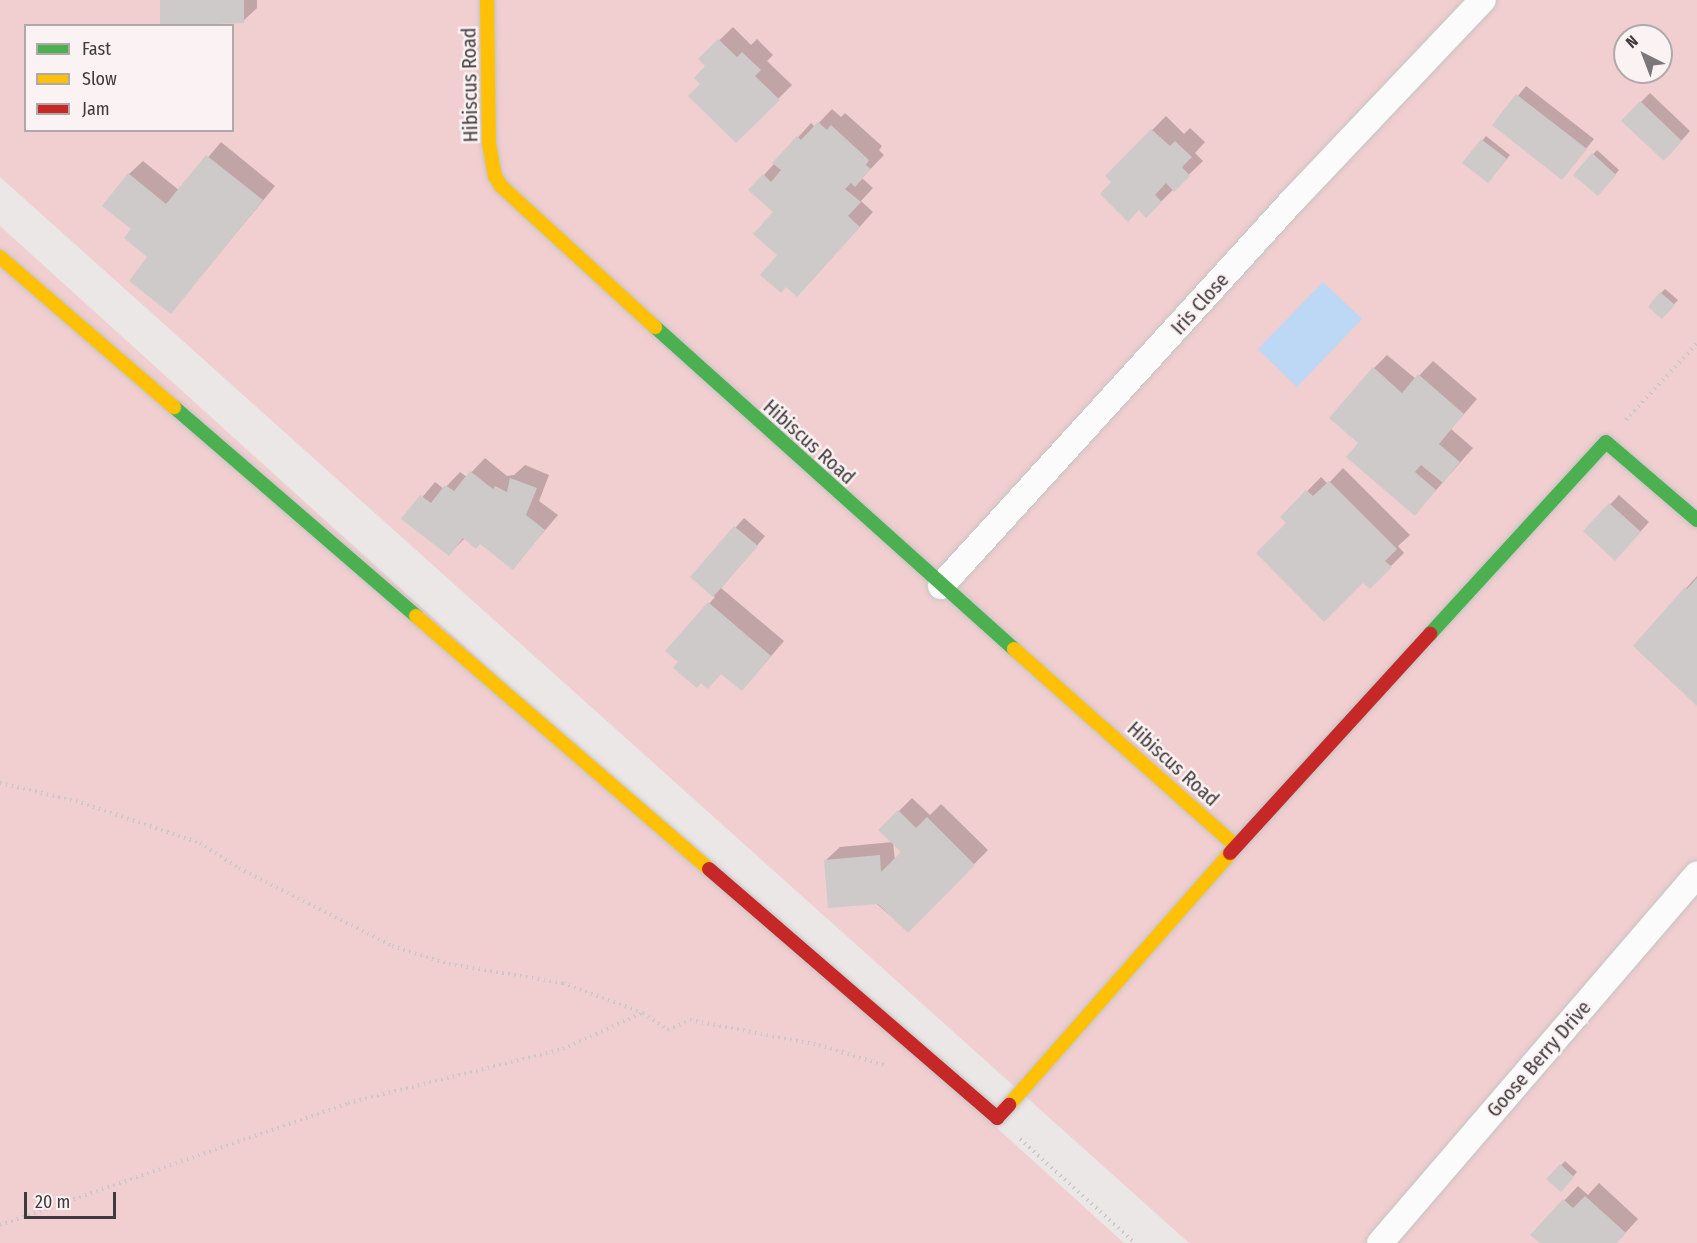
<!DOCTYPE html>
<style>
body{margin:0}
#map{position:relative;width:1697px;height:1243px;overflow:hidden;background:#ece7e7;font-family:"Fira Sans Condensed",sans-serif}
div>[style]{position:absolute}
.green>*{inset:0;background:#f1ced0}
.water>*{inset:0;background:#bdd8f5}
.shadow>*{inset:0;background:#0003}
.building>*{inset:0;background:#cecaca}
.path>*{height:4px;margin-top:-2px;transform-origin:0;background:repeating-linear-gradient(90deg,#cac8c8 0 1.5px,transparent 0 6px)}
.roads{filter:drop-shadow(0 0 2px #c6c3c3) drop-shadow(0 0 2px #c6c3c3)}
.street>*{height:26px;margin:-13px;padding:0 13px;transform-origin:13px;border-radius:13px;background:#fcfbfb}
.fast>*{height:14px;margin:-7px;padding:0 7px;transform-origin:7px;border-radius:7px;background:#4caf50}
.slow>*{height:14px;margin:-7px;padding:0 7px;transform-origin:7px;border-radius:7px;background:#ffc107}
.jam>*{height:14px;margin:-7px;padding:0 7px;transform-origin:7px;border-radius:7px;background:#c62828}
span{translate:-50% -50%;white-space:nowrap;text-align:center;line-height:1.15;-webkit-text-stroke:5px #fbf2f3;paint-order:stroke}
.street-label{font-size:20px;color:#3f3b3c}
.legend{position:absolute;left:24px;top:24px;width:210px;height:108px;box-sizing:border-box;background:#fbf2f3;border:2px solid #b0a9aa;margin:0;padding:8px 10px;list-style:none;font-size:18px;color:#3f3b3c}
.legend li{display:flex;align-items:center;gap:12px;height:30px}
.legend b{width:30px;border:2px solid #b0a9aa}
.north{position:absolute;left:1613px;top:24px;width:60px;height:60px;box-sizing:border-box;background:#fbf2f3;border:2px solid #b0a9aa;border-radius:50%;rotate:318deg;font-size:16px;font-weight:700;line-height:24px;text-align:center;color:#3f3b3c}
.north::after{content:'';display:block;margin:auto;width:21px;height:27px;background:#7c7778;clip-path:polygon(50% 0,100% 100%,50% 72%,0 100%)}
.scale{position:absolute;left:24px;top:1192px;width:92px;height:27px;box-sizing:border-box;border:3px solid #3f3b3c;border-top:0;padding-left:8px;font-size:18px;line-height:21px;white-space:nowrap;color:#3f3b3c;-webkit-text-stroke:4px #fbf2f3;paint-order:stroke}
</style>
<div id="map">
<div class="green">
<i style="clip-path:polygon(evenodd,0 0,1697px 0,1697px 1243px,1189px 1243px,0 177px,0 0,26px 26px,232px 26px,232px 130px,26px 130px,26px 26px,0 0,1625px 36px,1661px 36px,1661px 72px,1625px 72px,1625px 36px)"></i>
<i style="clip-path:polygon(0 226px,1124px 1243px,0 1243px)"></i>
</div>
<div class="water">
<i style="clip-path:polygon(1323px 282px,1362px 319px,1297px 387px,1258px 349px)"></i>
</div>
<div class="shadow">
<i style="clip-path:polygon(162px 0,257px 0,257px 8px,243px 21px,161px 26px)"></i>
<i style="clip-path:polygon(733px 27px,751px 45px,757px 39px,773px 55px,767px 61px,792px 85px,736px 141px,702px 84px,708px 66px,700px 59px)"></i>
<i style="clip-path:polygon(1526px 86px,1594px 139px,1562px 178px,1494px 125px)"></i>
<i style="clip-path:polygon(1650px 93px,1690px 131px,1673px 150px,1641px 102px)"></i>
<i style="clip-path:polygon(832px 109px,841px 117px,845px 113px,882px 146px,879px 150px,884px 155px,862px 178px,873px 188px,861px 201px,873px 212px,810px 282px,779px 255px,775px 212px,764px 175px,811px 123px,815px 127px)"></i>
<i style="clip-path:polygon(1166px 116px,1184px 134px,1190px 128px,1205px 142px,1195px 153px,1203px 161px,1146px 216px,1107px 176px)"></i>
<i style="clip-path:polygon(1486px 136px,1510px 155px,1492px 177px,1464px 163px)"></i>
<i style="clip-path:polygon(221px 142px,275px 186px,171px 312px,149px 257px,133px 229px,129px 174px,143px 161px,180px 191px)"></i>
<i style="clip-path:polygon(1597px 150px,1619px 170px,1602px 190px,1575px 174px)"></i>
<i style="clip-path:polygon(1665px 289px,1678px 300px,1666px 313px,1661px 293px)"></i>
<i style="clip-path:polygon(1387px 355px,1416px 379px,1433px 361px,1477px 399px,1451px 429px,1473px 448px,1415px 514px,1360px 443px,1374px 368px)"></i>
<i style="clip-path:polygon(485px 458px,507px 476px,514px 475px,525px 465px,549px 475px,539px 501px,558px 515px,513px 568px,480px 543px,465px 538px,449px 554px,404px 519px,435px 482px,444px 489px,460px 472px,467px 477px)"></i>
<i style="clip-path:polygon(1343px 468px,1410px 535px,1398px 546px,1404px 553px,1370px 587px,1282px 517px,1321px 477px,1328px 484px)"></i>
<i style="clip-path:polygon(1619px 495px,1649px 522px,1624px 550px,1585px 531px)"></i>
<i style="clip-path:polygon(744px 518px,765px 536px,721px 588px,784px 641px,755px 675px,680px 662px,667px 651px,715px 597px,692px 577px)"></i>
<i style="clip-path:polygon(1697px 576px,1697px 704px,1635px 646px)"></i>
<i style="clip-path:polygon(912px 798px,930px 815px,941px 804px,988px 850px,908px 931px,826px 860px,840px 847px,893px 842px,895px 861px,903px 852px,880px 830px)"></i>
<i style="clip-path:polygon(1565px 1161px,1577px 1172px,1561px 1190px,1549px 1179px)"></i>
<i style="clip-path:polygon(1599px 1183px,1638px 1219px,1616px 1243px,1542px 1243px,1532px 1235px,1578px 1186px,1588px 1195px)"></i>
</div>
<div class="building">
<i style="clip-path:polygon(160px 0,244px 0,244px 23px,160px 26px)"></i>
<i style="clip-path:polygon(718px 39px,737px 57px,742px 52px,761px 70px,755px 76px,780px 100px,736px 143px,688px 96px,700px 84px,694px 78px,705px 66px,698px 59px)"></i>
<i style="clip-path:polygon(1516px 94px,1587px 149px,1562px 180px,1492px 125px)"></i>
<i style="clip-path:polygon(1640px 101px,1682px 141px,1664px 161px,1621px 121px)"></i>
<i style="clip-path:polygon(818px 122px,827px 130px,831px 125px,869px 160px,866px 165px,871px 169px,855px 187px,851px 183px,845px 189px,861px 202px,848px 216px,860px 227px,797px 297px,786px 287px,781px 293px,760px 275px,777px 255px,753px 234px,773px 212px,748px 190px,763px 174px,771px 182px,781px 170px,772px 163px,797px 136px,801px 140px)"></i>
<i style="clip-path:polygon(1151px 129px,1170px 146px,1175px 141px,1192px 157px,1182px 167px,1190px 176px,1174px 192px,1166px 183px,1155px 195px,1162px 202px,1146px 218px,1139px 210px,1128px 222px,1100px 194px,1111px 182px,1105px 176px)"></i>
<i style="clip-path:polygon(1481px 139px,1507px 159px,1488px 183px,1462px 163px)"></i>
<i style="clip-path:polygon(1592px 153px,1616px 175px,1598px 196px,1573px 175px)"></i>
<i style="clip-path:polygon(206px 155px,263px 200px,171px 314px,129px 281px,147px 257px,124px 238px,131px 229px,102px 206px,128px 173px,166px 204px)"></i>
<i style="clip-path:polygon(1660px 292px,1675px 305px,1662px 319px,1648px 307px)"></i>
<i style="clip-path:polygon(1373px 367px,1402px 393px,1418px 374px,1464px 414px,1439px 444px,1460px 462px,1443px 483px,1421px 465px,1415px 472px,1436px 490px,1415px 516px,1346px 457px,1358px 443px,1329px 418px)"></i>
<i style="clip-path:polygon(470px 471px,493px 489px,495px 486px,507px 492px,510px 478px,537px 488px,526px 515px,545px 530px,513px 570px,480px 544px,476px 549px,463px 538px,449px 556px,401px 519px,420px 495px,431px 503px,445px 485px,454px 491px)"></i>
<i style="clip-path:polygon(1329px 481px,1397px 549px,1385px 561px,1392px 567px,1370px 589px,1363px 583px,1324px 622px,1256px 553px,1286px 523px,1280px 517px,1306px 490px,1313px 496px)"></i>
<i style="clip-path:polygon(1609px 503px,1641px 532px,1615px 561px,1583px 531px)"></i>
<i style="clip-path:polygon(734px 526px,758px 546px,713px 597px,690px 577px)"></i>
<i style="clip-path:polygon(1697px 578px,1697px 706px,1633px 646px,1685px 587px,1687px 589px)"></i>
<i style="clip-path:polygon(708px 602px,771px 656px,742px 691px,721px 674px,708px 689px,701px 683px,697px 688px,673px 668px,678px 662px,665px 651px)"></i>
<i style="clip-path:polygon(898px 810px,916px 828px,927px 817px,975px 865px,908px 933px,878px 904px,828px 908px,824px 860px,880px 855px,881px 872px,901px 852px,878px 830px)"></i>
<i style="clip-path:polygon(1560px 1164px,1574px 1177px,1561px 1192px,1546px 1179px)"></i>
<i style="clip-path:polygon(1585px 1196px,1626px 1233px,1617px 1243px,1540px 1243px,1530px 1235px,1563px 1199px,1573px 1208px)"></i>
</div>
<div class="path">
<i style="left:1626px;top:420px;width:105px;rotate:-47.3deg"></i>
<i style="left:0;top:783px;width:78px;rotate:13.3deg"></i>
<i style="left:76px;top:801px;width:131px;rotate:18.7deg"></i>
<i style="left:200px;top:843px;width:46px;rotate:32.7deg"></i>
<i style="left:239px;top:868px;width:172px;rotate:27deg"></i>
<i style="left:392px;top:946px;width:60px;rotate:17.5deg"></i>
<i style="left:449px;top:964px;width:116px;rotate:9.5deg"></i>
<i style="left:563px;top:983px;width:85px;rotate:20.6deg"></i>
<i style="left:643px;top:1013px;width:30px;rotate:34deg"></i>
<i style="left:668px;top:1030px;width:24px;rotate:-24deg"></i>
<i style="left:690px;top:1020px;width:131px;rotate:11deg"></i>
<i style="left:819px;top:1045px;width:68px;rotate:17.1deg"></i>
<i style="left:1020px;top:1139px;width:155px;rotate:42.1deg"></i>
<i style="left:0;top:1225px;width:369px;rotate:-19.3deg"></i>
<i style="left:348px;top:1103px;width:222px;rotate:-14.1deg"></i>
<i style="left:563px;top:1049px;width:87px;rotate:-24.5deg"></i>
</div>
<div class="roads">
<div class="street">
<i style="left:941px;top:586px;width:521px;rotate:-47.64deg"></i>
<i style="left:1292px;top:201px;width:277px;rotate:-46.5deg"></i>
<i style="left:1380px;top:1243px;width:486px;rotate:-49.3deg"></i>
</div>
<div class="fast">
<i style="left:655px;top:327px;width:482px;rotate:41.9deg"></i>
<i style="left:174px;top:407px;width:320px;rotate:40.8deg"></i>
<i style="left:1430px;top:634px;width:260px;rotate:-47.5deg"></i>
<i style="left:1606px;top:442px;width:120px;rotate:40.6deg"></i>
</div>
<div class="slow">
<i style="left:487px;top:0;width:143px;rotate:89.2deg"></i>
<i style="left:489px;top:143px;width:34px;rotate:80deg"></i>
<i style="left:495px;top:176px;width:12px;rotate:59deg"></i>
<i style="left:501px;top:186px;width:209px;rotate:42.5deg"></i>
<i style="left:0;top:257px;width:230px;rotate:40.8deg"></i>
<i style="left:416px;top:616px;width:387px;rotate:40.8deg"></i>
<i style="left:1014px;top:649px;width:297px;rotate:41.6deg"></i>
<i style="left:1009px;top:1105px;width:335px;rotate:-48.7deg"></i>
</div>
<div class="jam">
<i style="left:1230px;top:853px;width:297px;rotate:-47.6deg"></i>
<i style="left:709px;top:869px;width:381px;rotate:40.8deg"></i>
<i style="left:997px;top:1118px;width:18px;rotate:-47deg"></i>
</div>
</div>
<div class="street-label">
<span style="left:470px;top:85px;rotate:-91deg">Hibiscus Road</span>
<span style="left:1200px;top:304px;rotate:-48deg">Iris Close</span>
<span style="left:809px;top:442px;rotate:42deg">Hibiscus Road</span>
<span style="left:1173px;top:764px;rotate:42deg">Hibiscus Road</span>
<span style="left:1539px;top:1059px;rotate:-49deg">Goose Berry Drive</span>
</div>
<ul class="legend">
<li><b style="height:8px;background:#4caf50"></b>Fast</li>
<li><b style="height:8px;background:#ffc107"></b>Slow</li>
<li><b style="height:8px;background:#c62828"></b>Jam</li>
</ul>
<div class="north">N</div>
<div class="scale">20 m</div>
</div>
